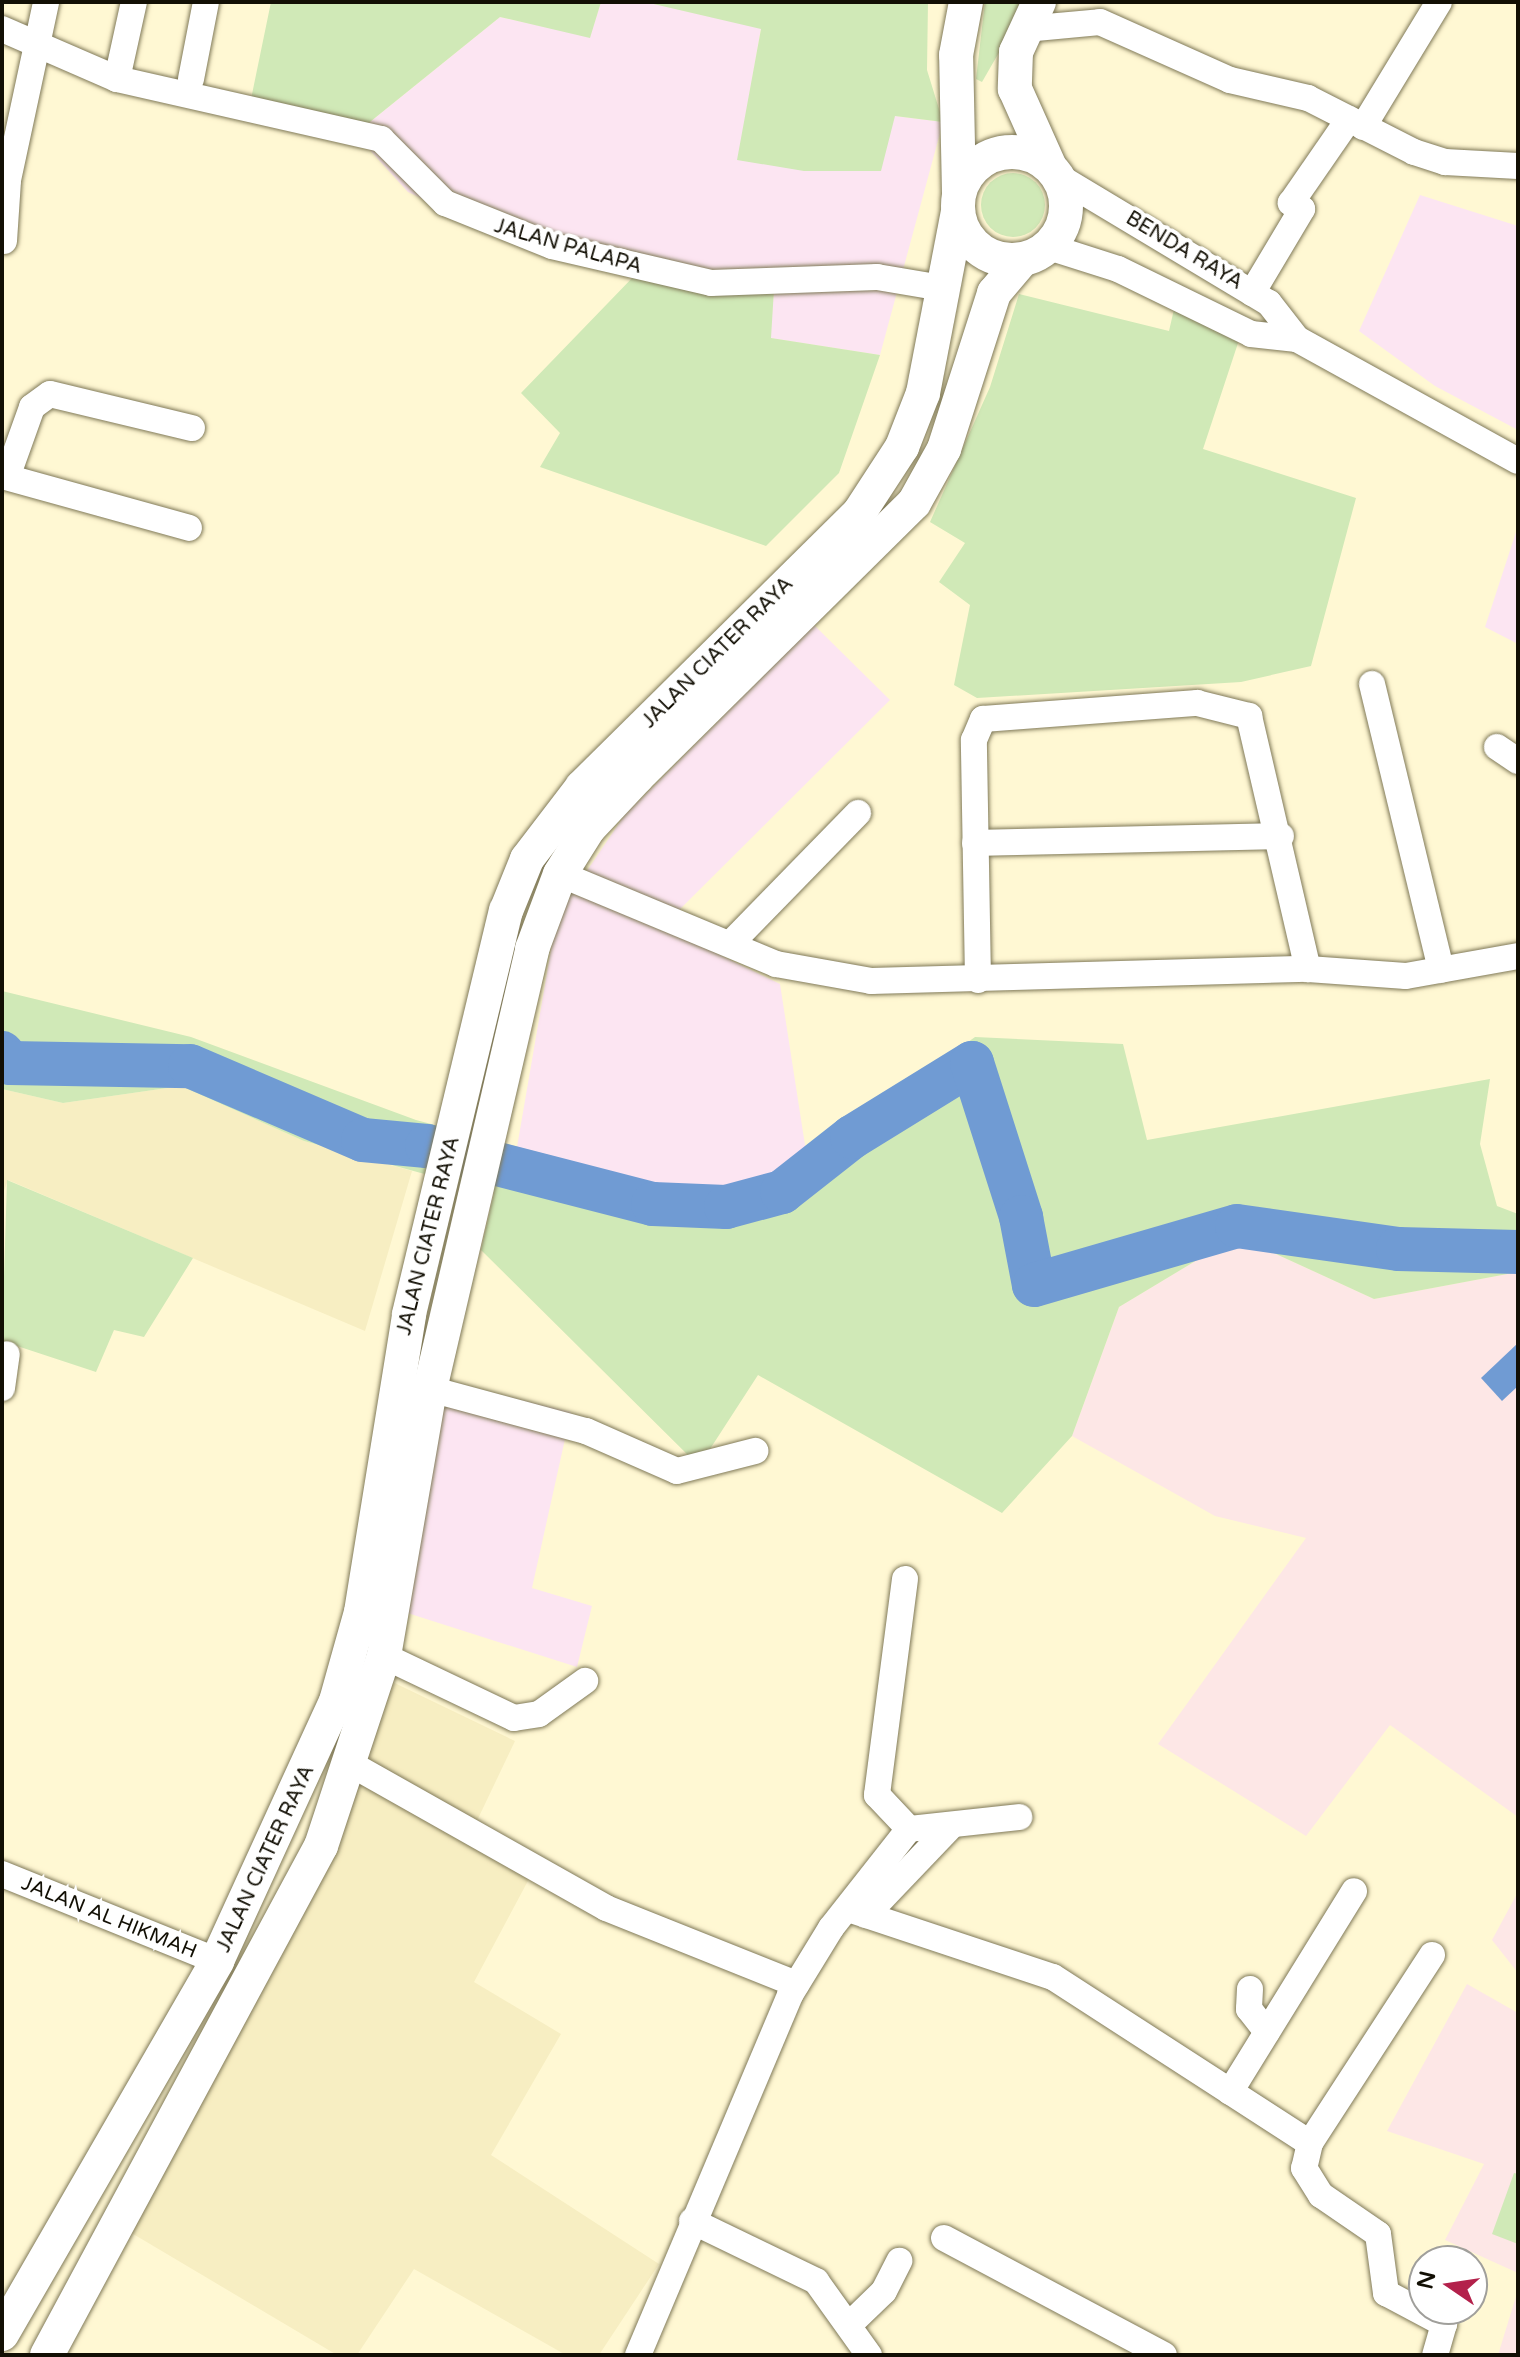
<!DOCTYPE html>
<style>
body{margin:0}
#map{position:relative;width:1520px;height:2357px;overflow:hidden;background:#fff8d3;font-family:"Varela Round",sans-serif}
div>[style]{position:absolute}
.commercial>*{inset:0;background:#fce5f2}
.built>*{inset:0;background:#f7eec2}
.education>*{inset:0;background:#fde7e6}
.green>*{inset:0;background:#d0e9b7}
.round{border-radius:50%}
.water>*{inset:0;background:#709bd3}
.river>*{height:44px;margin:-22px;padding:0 22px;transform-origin:22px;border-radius:22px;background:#709bd3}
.roads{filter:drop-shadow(0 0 2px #807958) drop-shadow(0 0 2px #807958)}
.minor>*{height:26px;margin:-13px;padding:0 13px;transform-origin:13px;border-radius:13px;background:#fff}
.major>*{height:34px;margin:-17px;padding:0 17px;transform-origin:17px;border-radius:17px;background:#fff}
.major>.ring{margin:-17px;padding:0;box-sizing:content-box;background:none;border:34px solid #fff;border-radius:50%}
span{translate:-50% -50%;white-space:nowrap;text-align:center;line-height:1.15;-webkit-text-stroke:8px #fff;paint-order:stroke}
.street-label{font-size:20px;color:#120f04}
.frame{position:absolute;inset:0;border:4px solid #120f04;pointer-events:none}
.north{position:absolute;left:1408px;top:2245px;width:80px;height:80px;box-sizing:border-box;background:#fff;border:2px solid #a09f9b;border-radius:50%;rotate:283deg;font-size:22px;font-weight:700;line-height:32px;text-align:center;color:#120f04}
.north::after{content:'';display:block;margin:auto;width:28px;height:36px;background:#b3214b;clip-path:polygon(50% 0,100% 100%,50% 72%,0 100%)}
</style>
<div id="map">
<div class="commercial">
<i style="clip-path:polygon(601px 2px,645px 2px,761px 28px,738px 160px,895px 116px,943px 122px,880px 355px,770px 338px,774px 290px,495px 233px,408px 192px,355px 134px,500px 17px,590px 37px)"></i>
<i style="clip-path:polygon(1420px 195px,1518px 226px,1518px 430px,1435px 386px,1359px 331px)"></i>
<i style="clip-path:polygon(1518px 526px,1518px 644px,1485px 627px)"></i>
<i style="clip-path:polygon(814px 625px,890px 700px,662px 927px,780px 984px,807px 1158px,751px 1183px,677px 1189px,517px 1147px,557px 915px,624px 816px)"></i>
<i style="clip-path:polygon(442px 1393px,492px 1393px,571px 1412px,532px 1588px,592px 1606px,577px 1667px,398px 1610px)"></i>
</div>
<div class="built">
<i style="clip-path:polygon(181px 1086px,304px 1141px,412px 1171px,365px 1331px,8px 1180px,2px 1196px,2px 1089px,63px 1103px)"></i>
<i style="clip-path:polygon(378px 1675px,515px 1741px,474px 1827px,537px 1864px,474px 1982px,561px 2034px,491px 2155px,659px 2264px,599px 2355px,566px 2355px,414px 2269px,357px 2355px,337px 2355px,118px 2225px,340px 1806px)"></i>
</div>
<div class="education">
<i style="clip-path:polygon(1237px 1236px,1374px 1299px,1518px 1272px,1518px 1817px,1390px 1725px,1306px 1836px,1158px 1744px,1306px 1538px,1215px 1516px,1072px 1436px,1119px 1307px)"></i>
<i style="clip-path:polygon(1518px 1892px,1518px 1973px,1492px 1940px)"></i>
<i style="clip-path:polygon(1467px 1984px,1518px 2013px,1518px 2273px,1445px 2240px,1484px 2164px,1387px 2131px)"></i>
<i style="clip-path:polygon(1518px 2290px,1518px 2355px,1498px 2355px)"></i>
</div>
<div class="green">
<i style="clip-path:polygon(271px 2px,601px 2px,590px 38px,500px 17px,355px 134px,250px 104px)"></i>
<i style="clip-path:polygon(645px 2px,928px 2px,927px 70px,943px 122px,895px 116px,881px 171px,804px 171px,737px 160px,761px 29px)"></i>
<i style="clip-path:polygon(985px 2px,1028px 2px,982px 82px,976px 79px)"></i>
<i class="round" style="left:981px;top:173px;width:64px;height:64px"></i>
<i style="clip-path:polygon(636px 274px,774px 289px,771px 338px,880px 355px,839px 473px,766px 546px,540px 467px,560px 433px,521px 393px)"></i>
<i style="clip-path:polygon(1019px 294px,1169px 331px,1175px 305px,1240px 337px,1203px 449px,1356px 498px,1311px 666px,1241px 682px,977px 698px,954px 685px,970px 605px,939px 582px,965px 543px,930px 522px,990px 387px)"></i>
<i style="clip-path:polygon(2px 991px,191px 1037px,416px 1120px,677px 1189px,751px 1183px,807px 1158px,975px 1037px,1123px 1044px,1147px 1140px,1490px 1079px,1480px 1144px,1497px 1206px,1518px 1214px,1518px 1272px,1374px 1299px,1237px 1236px,1119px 1307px,1072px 1436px,1002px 1513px,758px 1375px,699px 1466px,481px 1250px,494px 1193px,304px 1141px,181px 1086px,63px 1103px,2px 1089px)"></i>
<i style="clip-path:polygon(7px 1180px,193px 1258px,144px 1337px,114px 1330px,96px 1372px,2px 1341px)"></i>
<i style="clip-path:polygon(1514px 2173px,1518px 2174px,1518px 2244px,1492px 2234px)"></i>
</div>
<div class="water">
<i style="clip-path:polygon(1518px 1343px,1518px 1386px,1502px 1401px,1481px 1378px)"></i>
</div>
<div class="river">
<i style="left:2px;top:1053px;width:13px;rotate:51deg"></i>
<i style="left:10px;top:1063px;width:180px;rotate:1deg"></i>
<i style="left:190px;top:1066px;width:188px;rotate:23.2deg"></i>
<i style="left:363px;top:1140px;width:64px;rotate:5.4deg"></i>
<i style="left:427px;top:1146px;width:233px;rotate:14.4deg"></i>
<i style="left:653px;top:1204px;width:73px;rotate:2.4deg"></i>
<i style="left:726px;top:1207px;width:58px;rotate:-15deg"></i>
<i style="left:782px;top:1192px;width:89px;rotate:-38.2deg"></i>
<i style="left:852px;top:1137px;width:141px;rotate:-31.7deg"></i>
<i style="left:972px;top:1063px;width:162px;rotate:72.3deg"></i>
<i style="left:1021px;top:1217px;width:69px;rotate:79.2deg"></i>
<i style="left:1034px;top:1285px;width:211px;rotate:-16.2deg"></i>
<i style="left:1237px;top:1226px;width:163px;rotate:8.1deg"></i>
<i style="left:1398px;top:1249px;width:120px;rotate:1.4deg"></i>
</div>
<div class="roads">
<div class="minor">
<i style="left:2px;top:29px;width:125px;rotate:23.5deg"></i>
<i style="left:117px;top:79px;width:271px;rotate:12.8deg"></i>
<i style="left:381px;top:139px;width:91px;rotate:45deg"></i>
<i style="left:445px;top:203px;width:115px;rotate:21.9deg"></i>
<i style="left:552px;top:246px;width:163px;rotate:13.1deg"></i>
<i style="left:711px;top:283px;width:166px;rotate:-2.1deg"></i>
<i style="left:877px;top:277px;width:66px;rotate:9.6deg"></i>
<i style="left:1025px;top:29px;width:75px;rotate:-5.3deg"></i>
<i style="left:1100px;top:22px;width:142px;rotate:24deg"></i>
<i style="left:1230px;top:80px;width:80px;rotate:13deg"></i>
<i style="left:1308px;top:98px;width:119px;rotate:27deg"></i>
<i style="left:1414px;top:152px;width:33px;rotate:18deg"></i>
<i style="left:1445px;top:162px;width:73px;rotate:3.1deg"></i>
<i style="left:117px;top:79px;width:79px;rotate:-77.6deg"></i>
<i style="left:191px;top:79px;width:78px;rotate:-79deg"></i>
<i style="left:1363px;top:127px;width:146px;rotate:-58.7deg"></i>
<i style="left:1059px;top:177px;width:245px;rotate:31deg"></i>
<i style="left:1269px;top:303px;width:46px;rotate:52.1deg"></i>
<i style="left:1297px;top:339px;width:252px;rotate:28.9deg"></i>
<i style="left:4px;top:241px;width:61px;rotate:-86.2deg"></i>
<i style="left:8px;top:180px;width:182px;rotate:-77.9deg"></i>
<i style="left:1049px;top:247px;width:72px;rotate:17.7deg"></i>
<i style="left:1118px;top:269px;width:148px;rotate:26deg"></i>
<i style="left:1251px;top:334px;width:46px;rotate:6.2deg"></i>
<i style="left:1252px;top:293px;width:98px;rotate:-59.2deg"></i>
<i style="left:1302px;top:209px;width:13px;rotate:-151deg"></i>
<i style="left:1291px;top:203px;width:102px;rotate:-55.4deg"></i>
<i style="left:2px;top:476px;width:194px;rotate:15.5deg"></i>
<i style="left:7px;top:477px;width:74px;rotate:-70.3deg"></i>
<i style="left:32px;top:407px;width:22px;rotate:-36deg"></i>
<i style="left:50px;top:394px;width:146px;rotate:13.5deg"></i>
<i style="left:1372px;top:684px;width:294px;rotate:76.4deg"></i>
<i style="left:1497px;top:747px;width:25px;rotate:34deg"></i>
<i style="left:975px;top:843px;width:306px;rotate:-1.3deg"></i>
<i style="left:560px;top:874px;width:234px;rotate:22.6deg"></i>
<i style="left:776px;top:964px;width:97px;rotate:10.1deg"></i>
<i style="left:871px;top:981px;width:437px;rotate:-1.6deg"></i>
<i style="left:1308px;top:969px;width:98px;rotate:4.1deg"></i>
<i style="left:1406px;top:976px;width:114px;rotate:-10.1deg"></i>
<i style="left:733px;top:941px;width:179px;rotate:-45.7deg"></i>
<i style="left:978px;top:980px;width:240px;rotate:-91deg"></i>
<i style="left:974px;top:740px;width:23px;rotate:-67deg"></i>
<i style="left:983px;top:719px;width:215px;rotate:-4.3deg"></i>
<i style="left:1197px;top:703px;width:54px;rotate:14deg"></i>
<i style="left:1249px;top:716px;width:260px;rotate:76.9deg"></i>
<i style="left:2px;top:1388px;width:34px;rotate:-82deg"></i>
<i style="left:430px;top:1389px;width:162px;rotate:15.1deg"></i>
<i style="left:586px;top:1431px;width:99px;rotate:23.7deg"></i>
<i style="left:677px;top:1471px;width:81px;rotate:-14.4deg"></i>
<i style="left:905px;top:1579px;width:218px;rotate:97.4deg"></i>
<i style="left:877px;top:1795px;width:47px;rotate:46.7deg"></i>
<i style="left:384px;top:1656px;width:144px;rotate:25.5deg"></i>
<i style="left:514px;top:1718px;width:25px;rotate:-9deg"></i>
<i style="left:539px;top:1714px;width:57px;rotate:-35.7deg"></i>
<i style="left:349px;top:1763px;width:295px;rotate:29.4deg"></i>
<i style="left:606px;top:1908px;width:205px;rotate:21.8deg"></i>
<i style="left:2px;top:1874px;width:232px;rotate:22deg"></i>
<i style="left:848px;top:1909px;width:216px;rotate:18.4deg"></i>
<i style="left:1053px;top:1977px;width:306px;rotate:32.9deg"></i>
<i style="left:866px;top:1915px;width:124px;rotate:-46.3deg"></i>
<i style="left:1432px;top:1955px;width:224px;rotate:123deg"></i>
<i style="left:1310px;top:2143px;width:26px;rotate:103deg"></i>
<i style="left:1304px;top:2168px;width:32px;rotate:58deg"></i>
<i style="left:1321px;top:2195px;width:69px;rotate:34.4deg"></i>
<i style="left:1378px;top:2234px;width:60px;rotate:82.3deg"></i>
<i style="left:1386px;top:2293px;width:66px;rotate:28.1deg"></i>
<i style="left:1444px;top:2324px;width:32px;rotate:106deg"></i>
<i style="left:1250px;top:1989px;width:20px;rotate:93deg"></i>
<i style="left:1249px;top:2009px;width:29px;rotate:52deg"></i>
<i style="left:1230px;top:2092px;width:236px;rotate:-58.3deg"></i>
<i style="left:692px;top:2221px;width:138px;rotate:25.8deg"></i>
<i style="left:816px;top:2281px;width:91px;rotate:54.4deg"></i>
<i style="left:944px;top:2238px;width:249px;rotate:28deg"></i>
<i style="left:850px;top:2324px;width:47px;rotate:-44.1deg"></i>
<i style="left:884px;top:2291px;width:34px;rotate:-63deg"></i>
<i style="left:638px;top:2355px;width:391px;rotate:-67.1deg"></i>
<i style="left:790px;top:1995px;width:79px;rotate:-58.5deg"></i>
<i style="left:831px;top:1928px;width:126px;rotate:-51.8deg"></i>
<i style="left:909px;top:1829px;width:111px;rotate:-6.2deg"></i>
</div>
<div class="major">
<i style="left:1039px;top:2px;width:55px;rotate:114.7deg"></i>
<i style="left:1016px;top:52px;width:37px;rotate:92deg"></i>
<i style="left:1015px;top:89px;width:83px;rotate:65.9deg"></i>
<i class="ring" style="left:958px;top:152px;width:74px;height:74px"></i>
<i style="left:959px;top:193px;width:138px;rotate:-91.2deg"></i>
<i style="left:956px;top:55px;width:54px;rotate:-79.3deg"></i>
<i style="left:2px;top:2334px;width:431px;rotate:-60deg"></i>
<i style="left:217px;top:1961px;width:286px;rotate:-65.4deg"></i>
<i style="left:336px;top:1701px;width:92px;rotate:-74.3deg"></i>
<i style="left:361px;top:1612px;width:302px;rotate:-80.8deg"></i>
<i style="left:409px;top:1314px;width:415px;rotate:-76.5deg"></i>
<i style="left:506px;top:911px;width:56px;rotate:-68deg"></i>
<i style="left:527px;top:859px;width:91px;rotate:-52.6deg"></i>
<i style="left:582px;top:787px;width:390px;rotate:-44.7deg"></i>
<i style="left:859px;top:513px;width:79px;rotate:-56.9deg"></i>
<i style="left:902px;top:447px;width:58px;rotate:-68.7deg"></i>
<i style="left:923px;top:393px;width:184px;rotate:-79.1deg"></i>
<i style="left:47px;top:2355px;width:578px;rotate:-61.71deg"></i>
<i style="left:321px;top:1846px;width:200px;rotate:-71.7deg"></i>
<i style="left:384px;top:1656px;width:271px;rotate:-80.2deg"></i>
<i style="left:430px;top:1389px;width:452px;rotate:-76.9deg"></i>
<i style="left:532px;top:949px;width:80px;rotate:-69.5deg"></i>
<i style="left:560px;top:874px;width:54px;rotate:-57.8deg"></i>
<i style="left:589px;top:828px;width:71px;rotate:-46.7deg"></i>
<i style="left:638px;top:776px;width:388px;rotate:-44.7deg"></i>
<i style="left:914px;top:503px;width:62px;rotate:-60.9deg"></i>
<i style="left:944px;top:449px;width:164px;rotate:-72.2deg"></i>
<i style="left:994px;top:293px;width:43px;rotate:-49.7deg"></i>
</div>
</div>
<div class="street-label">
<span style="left:568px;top:247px;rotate:16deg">JALAN PALAPA</span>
<span style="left:1184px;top:251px;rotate:31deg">BENDA RAYA</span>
<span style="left:718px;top:653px;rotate:-45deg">JALAN CIATER RAYA</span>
<span style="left:429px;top:1236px;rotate:-76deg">JALAN CIATER RAYA</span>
<span style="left:266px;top:1859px;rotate:-65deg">JALAN CIATER RAYA</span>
<span style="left:109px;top:1918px;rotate:22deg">JALAN AL HIKMAH</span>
</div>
<div class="frame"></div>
<div class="north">N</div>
</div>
